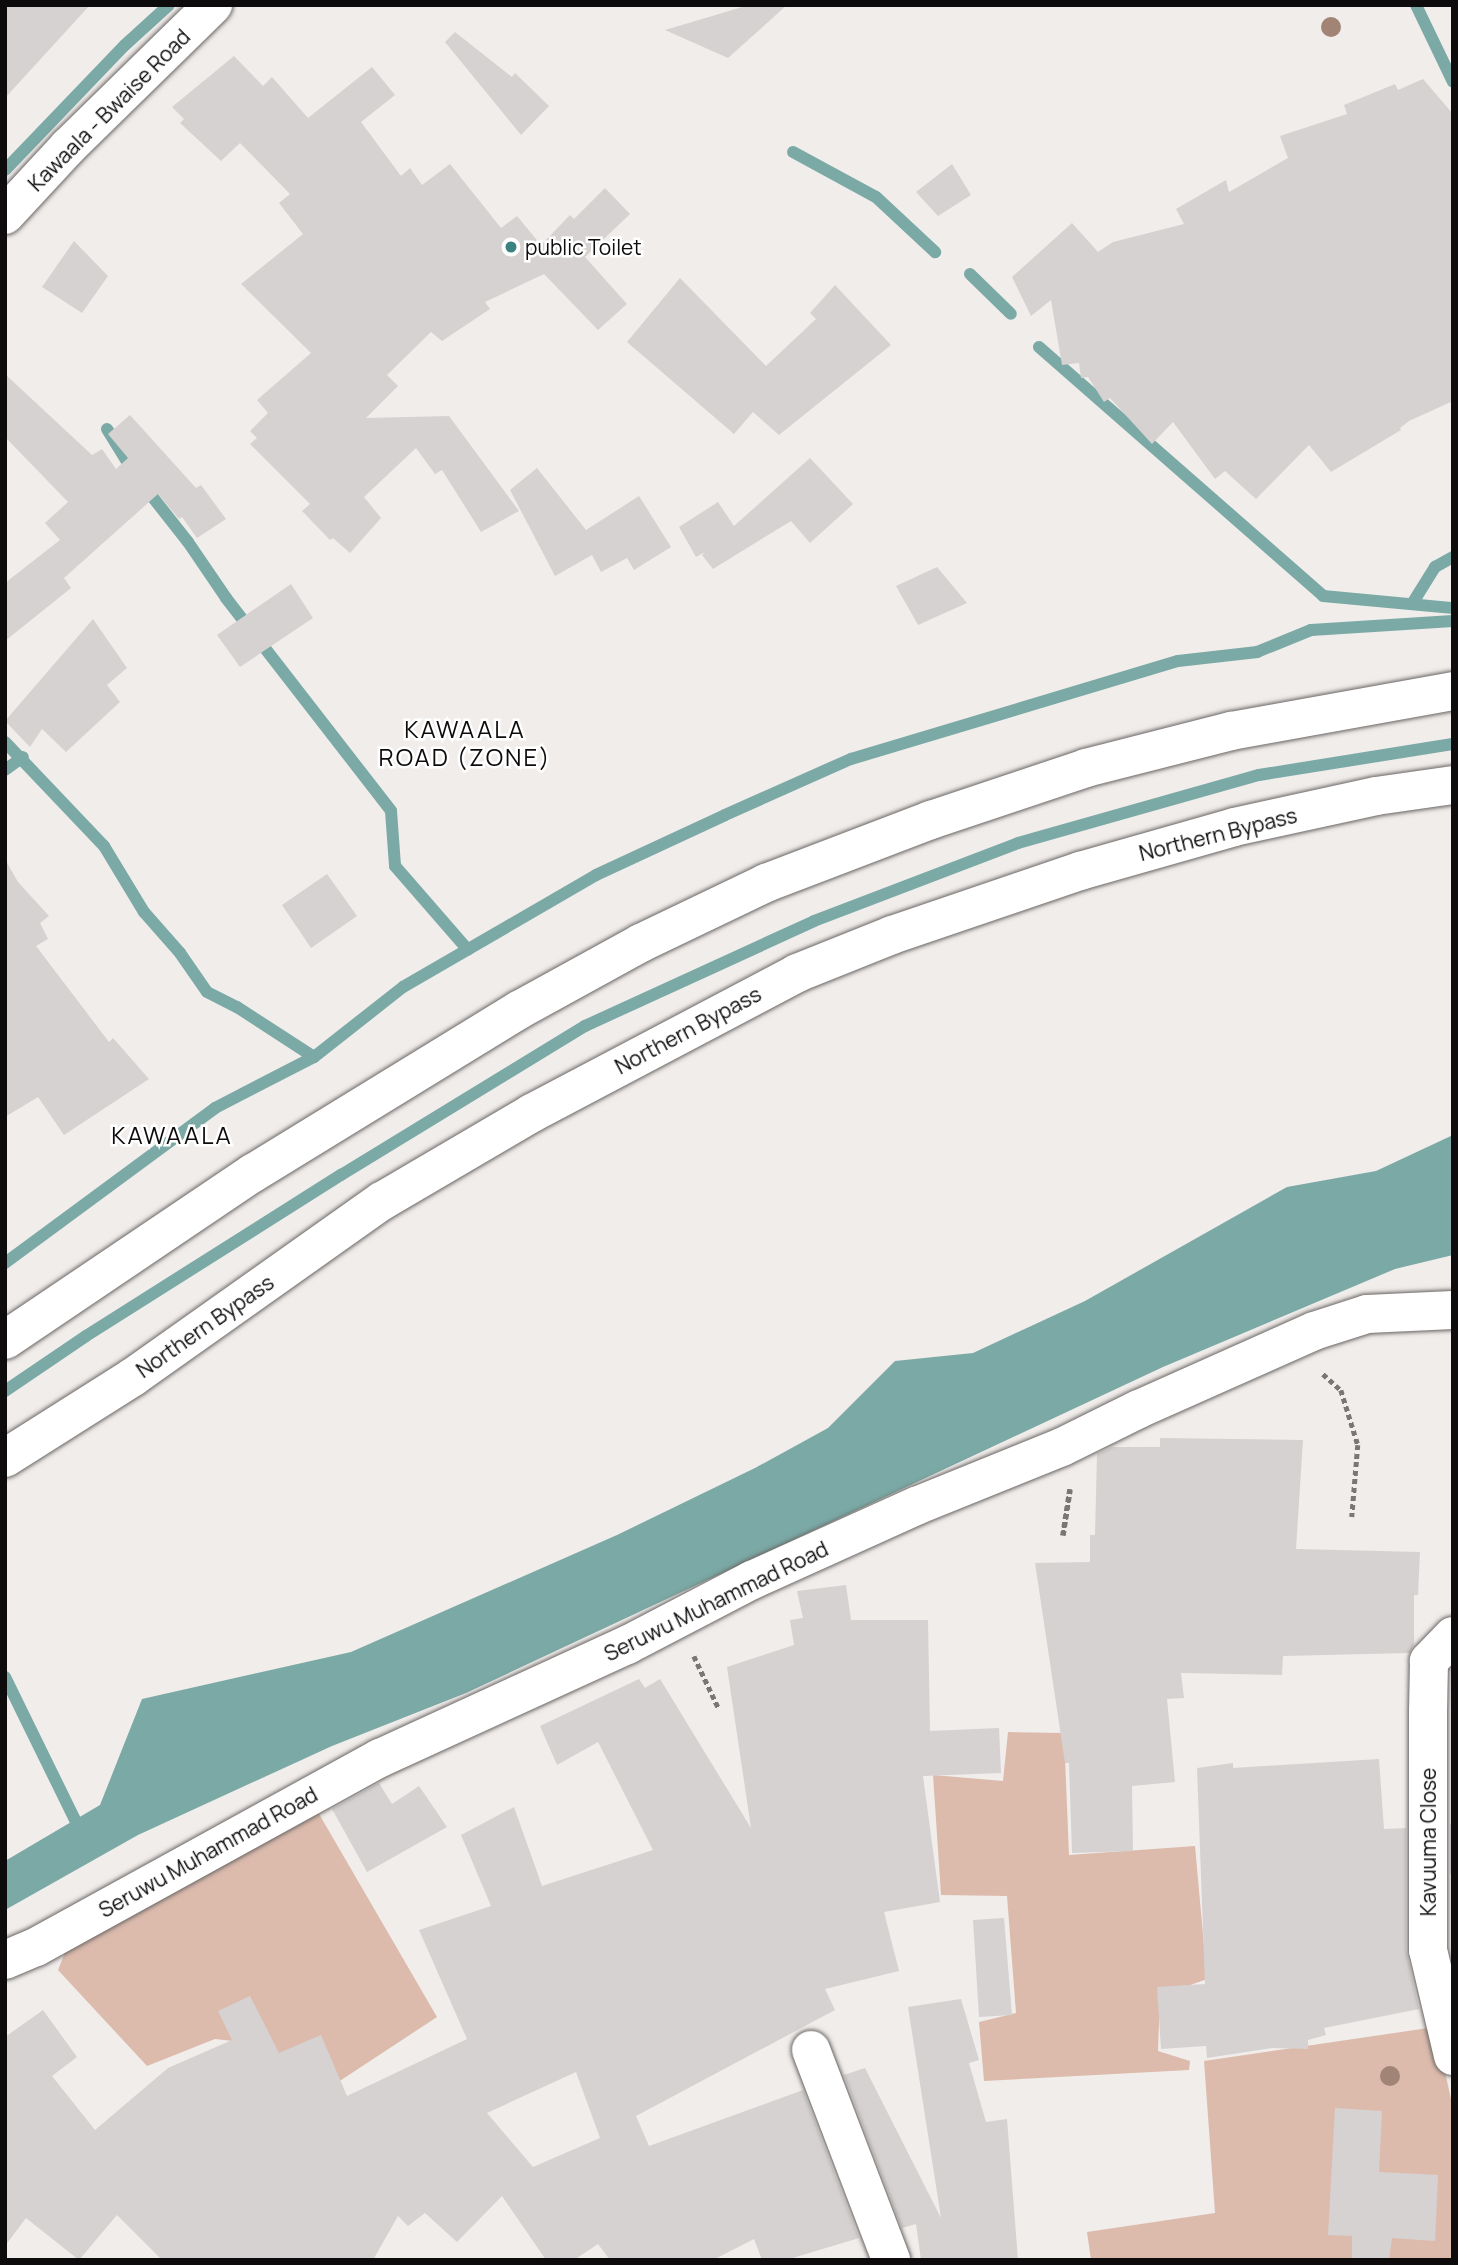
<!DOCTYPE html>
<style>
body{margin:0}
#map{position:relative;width:1458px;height:2265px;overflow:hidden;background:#f1edeb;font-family:Manrope,sans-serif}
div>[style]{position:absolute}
.green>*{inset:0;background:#dcbbad}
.water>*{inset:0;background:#7ba9a6}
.stream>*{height:12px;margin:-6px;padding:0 6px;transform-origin:6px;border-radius:6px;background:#7ba9a6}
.building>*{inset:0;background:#d6d2d1}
.path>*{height:4.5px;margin-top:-2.25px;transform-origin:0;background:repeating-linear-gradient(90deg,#797675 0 5px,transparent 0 8.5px)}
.roads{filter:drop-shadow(0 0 2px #696664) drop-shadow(0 0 2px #696664)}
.minor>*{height:38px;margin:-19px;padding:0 19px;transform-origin:19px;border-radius:19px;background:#fff}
.motorway>*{height:38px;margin:-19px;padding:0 19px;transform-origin:19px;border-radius:19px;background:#fff}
.trees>*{width:20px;height:20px;margin:-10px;border-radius:50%;background:#a18476}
.dots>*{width:19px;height:19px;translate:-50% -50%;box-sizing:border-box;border:4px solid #fff;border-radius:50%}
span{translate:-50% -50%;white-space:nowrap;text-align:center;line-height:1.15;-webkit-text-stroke:5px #fff;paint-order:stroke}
.street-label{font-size:21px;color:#0d0b0b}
.poi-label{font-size:21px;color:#0d0b0b}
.left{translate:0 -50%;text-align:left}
.quarter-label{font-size:24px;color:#0d0b0b;letter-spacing:2px}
.frame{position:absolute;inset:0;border:7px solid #0d0b0b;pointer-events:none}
</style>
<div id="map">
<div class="green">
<i style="clip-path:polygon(1008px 1732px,1064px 1733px,1069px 1855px,1195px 1846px,1207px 1979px,1160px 1996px,1158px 2051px,1190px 2061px,1189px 2070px,984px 2081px,979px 2022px,1016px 2013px,1007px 1896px,941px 1895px,933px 1775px,1003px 1781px)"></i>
<i style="clip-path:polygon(315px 1807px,437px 2017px,323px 2092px,233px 2041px,215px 2039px,147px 2066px,58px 1970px,70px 1940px)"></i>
<i style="clip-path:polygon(1435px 2027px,1453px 2108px,1453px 2260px,1091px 2260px,1087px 2232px,1215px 2213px,1204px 2061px)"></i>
</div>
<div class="water">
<i style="clip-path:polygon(1453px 1135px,1453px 1255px,1395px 1269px,1163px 1367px,466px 1693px,332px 1746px,138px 1835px,5px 1910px,5px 1861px,100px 1805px,142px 1699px,351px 1652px,617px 1535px,755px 1468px,828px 1428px,895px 1361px,973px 1353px,1085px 1301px,1287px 1187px,1376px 1171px)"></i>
</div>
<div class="stream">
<i style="left:1416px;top:5px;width:85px;rotate:64.3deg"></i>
<i style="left:793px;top:152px;width:94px;rotate:28.5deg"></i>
<i style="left:876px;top:197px;width:81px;rotate:43deg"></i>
<i style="left:5px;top:170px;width:173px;rotate:-46.2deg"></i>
<i style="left:125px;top:45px;width:59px;rotate:-42.3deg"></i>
<i style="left:970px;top:274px;width:57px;rotate:44.3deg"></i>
<i style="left:1039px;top:347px;width:378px;rotate:41.2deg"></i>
<i style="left:1323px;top:596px;width:131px;rotate:5.3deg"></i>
<i style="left:107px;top:429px;width:55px;rotate:58.3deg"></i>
<i style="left:136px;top:476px;width:84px;rotate:51.8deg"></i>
<i style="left:188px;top:542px;width:68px;rotate:55.8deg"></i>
<i style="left:226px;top:598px;width:269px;rotate:52.2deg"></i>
<i style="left:391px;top:811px;width:55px;rotate:85.8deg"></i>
<i style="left:395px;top:866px;width:111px;rotate:49deg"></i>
<i style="left:1412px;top:604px;width:44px;rotate:-58.1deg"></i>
<i style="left:1435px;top:567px;width:21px;rotate:-29deg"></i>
<i style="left:5px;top:742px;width:144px;rotate:46.4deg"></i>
<i style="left:104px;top:846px;width:77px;rotate:58.8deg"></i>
<i style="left:144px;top:912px;width:55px;rotate:48.7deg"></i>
<i style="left:180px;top:953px;width:47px;rotate:55.3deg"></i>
<i style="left:207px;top:992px;width:34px;rotate:27deg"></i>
<i style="left:237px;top:1007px;width:92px;rotate:33deg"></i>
<i style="left:5px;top:770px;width:22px;rotate:-36deg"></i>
<i style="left:5px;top:1263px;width:261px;rotate:-36.4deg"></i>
<i style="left:215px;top:1108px;width:111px;rotate:-27.3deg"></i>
<i style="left:314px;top:1057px;width:113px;rotate:-38.2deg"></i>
<i style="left:403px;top:987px;width:223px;rotate:-30.1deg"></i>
<i style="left:596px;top:875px;width:142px;rotate:-24.9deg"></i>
<i style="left:725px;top:815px;width:138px;rotate:-24deg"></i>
<i style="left:851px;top:759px;width:341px;rotate:-16.7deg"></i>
<i style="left:1178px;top:661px;width:80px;rotate:-6.5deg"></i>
<i style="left:1257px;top:652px;width:58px;rotate:-22.2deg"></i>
<i style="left:1311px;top:630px;width:142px;rotate:-3.6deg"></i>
<i style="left:5px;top:1391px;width:98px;rotate:-34.2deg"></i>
<i style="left:86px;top:1336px;width:302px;rotate:-32.3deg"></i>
<i style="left:341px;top:1175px;width:286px;rotate:-31.4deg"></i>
<i style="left:585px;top:1026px;width:252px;rotate:-24.6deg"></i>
<i style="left:814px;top:921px;width:218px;rotate:-20.9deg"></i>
<i style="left:1018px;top:843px;width:250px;rotate:-15.8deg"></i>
<i style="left:1259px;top:775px;width:196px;rotate:-9.1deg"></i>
<i style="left:5px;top:1677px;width:175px;rotate:63.9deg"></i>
</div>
<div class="building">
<i style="clip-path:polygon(5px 5px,90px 5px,5px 98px)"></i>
<i style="clip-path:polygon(749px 5px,787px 5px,728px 58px,665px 30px)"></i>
<i style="clip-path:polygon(455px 32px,512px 77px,515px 73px,549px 106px,521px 135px,445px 42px)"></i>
<i style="clip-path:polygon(234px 56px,263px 86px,272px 77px,308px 118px,372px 67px,395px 95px,361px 122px,401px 176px,410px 168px,422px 185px,450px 164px,501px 228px,517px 216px,541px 245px,570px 215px,574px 219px,605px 188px,630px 214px,585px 257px,627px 304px,598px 330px,544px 274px,485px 302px,490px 309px,442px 341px,431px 332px,387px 375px,398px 386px,366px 418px,449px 416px,519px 511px,481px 532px,442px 470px,435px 474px,416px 448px,364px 497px,381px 518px,350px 553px,333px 538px,330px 540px,302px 511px,310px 504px,250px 444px,257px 438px,250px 431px,268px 413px,257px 400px,311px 353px,241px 284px,303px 234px,279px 203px,290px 194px,240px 143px,221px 161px,180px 123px,184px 119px,172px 107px)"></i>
<i style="clip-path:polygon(1423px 79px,1453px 114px,1453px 401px,1409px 421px,1400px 428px,1401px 430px,1331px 472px,1309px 445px,1256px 499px,1225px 471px,1215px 479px,1173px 422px,1152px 444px,1110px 398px,1104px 402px,1088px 377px,1081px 378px,1079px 363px,1062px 365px,1051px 300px,1031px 316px,1012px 277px,1072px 223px,1098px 252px,1113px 242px,1184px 224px,1176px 209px,1226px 180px,1229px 192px,1288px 158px,1280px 136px,1347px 114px,1344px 105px,1395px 84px,1398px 90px)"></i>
<i style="clip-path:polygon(952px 164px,971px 195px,938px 216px,916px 192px)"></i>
<i style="clip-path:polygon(74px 241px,108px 276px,82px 313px,42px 287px)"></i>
<i style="clip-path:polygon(680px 278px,766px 366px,816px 319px,810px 313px,835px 285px,891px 345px,779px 435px,753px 412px,734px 434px,627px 342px)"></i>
<i style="clip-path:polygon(5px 374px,92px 455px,102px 449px,116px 469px,128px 458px,108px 434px,130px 415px,196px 488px,201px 485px,226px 519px,197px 538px,182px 517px,179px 519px,158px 494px,64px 578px,71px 588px,5px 641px,5px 583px,60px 540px,45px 523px,68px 502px,5px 437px)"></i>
<i style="clip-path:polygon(810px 458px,853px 504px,810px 543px,791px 521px,713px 569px,702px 555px,705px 552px,696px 557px,679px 527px,718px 502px,734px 526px)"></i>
<i style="clip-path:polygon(537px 468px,586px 530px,639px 496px,671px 547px,634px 570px,627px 558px,601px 572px,592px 555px,555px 576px,510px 490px)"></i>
<i style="clip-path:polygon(937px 567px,967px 603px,918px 625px,896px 586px)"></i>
<i style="clip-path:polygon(291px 584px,313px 618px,240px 667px,217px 635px)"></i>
<i style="clip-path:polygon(93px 619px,127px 668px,107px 685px,120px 702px,66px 752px,42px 729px,30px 747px,5px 721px)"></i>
<i style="clip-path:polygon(5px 859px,18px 882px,49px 916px,40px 923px,48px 939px,36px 946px,109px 1042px,113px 1038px,149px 1079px,64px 1135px,38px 1097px,5px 1117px)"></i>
<i style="clip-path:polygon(327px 874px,357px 916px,311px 948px,282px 905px)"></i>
<i style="clip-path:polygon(1160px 1438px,1303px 1440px,1296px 1549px,1420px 1552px,1418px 1595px,1414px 1595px,1414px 1645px,1410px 1653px,1283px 1656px,1282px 1675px,1181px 1673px,1184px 1698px,1167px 1699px,1175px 1782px,1132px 1786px,1133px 1851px,1072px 1853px,1069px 1763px,1065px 1763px,1035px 1563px,1090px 1562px,1090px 1535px,1095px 1535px,1097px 1454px,1112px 1447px,1160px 1447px)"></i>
<i style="clip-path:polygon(evenodd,846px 1585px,851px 1620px,928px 1620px,930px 1731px,999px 1728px,1001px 1773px,923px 1776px,940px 1902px,884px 1912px,899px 1971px,825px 1989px,835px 2010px,636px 2116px,649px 2146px,803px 2090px,859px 2238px,786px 2260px,762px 2260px,754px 2239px,713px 2260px,610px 2260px,598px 2244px,574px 2260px,546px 2260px,502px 2196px,457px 2242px,425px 2213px,408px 2226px,398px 2216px,373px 2260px,162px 2260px,117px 2215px,79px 2260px,26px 2218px,5px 2246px,5px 2037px,43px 2010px,77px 2057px,52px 2076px,95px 2130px,168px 2068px,232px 2040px,218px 2011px,250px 1996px,279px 2053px,321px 2035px,347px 2096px,467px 2039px,419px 1930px,491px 1906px,461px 1835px,514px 1807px,542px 1886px,653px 1850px,598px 1742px,557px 1765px,540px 1726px,639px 1679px,645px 1688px,660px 1679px,751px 1828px,727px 1667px,794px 1645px,790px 1620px,803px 1618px,797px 1591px,846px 1585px,576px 2072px,600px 2138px,533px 2167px,487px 2113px,576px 2072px)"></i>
<i style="clip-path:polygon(1379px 1759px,1384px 1829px,1406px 1828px,1406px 1950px,1419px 2009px,1324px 2028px,1326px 2035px,1308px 2040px,1308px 2049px,1272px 2048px,1207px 2058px,1206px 2046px,1161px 2049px,1157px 1987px,1205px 1984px,1197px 1768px,1233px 1763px,1233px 1768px)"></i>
<i style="clip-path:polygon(379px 1783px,392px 1804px,419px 1786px,447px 1827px,367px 1872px,332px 1809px)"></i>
<i style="clip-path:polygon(1450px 1824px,1453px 1824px,1453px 1874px,1450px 1874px)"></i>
<i style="clip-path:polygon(1004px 1918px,1012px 2015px,979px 2017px,973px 1920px)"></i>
<i style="clip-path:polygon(961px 1999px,979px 2060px,969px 2063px,986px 2122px,1007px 2119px,1018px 2260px,921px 2260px,916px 2224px,902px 2228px,844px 2075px,865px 2068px,941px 2218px,908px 2007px)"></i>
<i style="clip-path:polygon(1335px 2108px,1382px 2111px,1379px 2172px,1438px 2175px,1435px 2241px,1392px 2238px,1389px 2260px,1352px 2260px,1352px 2236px,1328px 2235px)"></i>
</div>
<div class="path">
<i style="left:1323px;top:1374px;width:24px;rotate:42deg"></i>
<i style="left:1341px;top:1390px;width:58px;rotate:72.8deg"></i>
<i style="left:1358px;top:1445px;width:72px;rotate:94.8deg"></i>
<i style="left:1070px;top:1489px;width:47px;rotate:98.7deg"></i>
<i style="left:1063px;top:1535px;width:46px;rotate:-81.2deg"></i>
<i style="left:694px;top:1656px;width:59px;rotate:64.7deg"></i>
</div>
<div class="roads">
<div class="minor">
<i style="left:5px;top:215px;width:93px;rotate:-47.2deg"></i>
<i style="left:68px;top:147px;width:203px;rotate:-44.4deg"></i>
<i style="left:1453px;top:1636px;width:35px;rotate:134deg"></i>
<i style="left:1429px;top:1661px;width:50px;rotate:91.1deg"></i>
<i style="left:1428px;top:1711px;width:239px;rotate:90deg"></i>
<i style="left:1428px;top:1950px;width:109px;rotate:76.7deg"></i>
<i style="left:5px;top:1960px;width:34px;rotate:-23deg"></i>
<i style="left:36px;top:1947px;width:393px;rotate:-28.8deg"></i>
<i style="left:380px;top:1758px;width:272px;rotate:-24.6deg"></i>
<i style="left:627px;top:1645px;width:141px;rotate:-27.5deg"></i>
<i style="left:752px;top:1580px;width:180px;rotate:-24.3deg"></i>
<i style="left:916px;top:1506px;width:157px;rotate:-22deg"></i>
<i style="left:1062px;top:1447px;width:86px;rotate:-26.3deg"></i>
<i style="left:1139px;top:1409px;width:192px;rotate:-24deg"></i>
<i style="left:1314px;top:1331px;width:56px;rotate:-17.8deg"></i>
<i style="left:1367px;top:1314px;width:86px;rotate:-2.7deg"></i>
<i style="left:811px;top:2050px;width:225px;rotate:69.1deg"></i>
</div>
<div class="motorway">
<i style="left:5px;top:1340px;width:299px;rotate:-34deg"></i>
<i style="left:253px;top:1173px;width:312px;rotate:-31.5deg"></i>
<i style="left:519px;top:1010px;width:139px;rotate:-28.8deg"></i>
<i style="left:641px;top:943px;width:139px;rotate:-25.6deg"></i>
<i style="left:766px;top:883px;width:177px;rotate:-20.9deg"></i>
<i style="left:931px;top:820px;width:163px;rotate:-18.5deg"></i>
<i style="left:1086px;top:768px;width:150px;rotate:-14.3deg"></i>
<i style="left:1231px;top:731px;width:226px;rotate:-10.2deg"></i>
<i style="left:5px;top:1458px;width:151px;rotate:-32.3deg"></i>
<i style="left:133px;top:1377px;width:305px;rotate:-35.3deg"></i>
<i style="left:382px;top:1201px;width:174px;rotate:-30.4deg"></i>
<i style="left:532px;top:1113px;width:300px;rotate:-27.8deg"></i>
<i style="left:797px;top:973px;width:102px;rotate:-21.8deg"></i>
<i style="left:892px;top:935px;width:199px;rotate:-18.8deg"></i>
<i style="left:1080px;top:871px;width:160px;rotate:-15.9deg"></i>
<i style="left:1234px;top:827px;width:145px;rotate:-12.3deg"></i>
<i style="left:1376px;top:796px;width:78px;rotate:-8.1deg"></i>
</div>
</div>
<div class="trees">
<i style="left:1331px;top:27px"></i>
<i style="left:1390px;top:2076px"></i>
</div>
<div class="dots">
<i style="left:511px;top:247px;background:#3b8380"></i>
</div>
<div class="street-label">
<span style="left:109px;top:110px;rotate:-45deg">Kawaala - Bwaise Road</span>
<span style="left:1218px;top:834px;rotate:-14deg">Northern Bypass</span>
<span style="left:688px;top:1030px;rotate:-28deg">Northern Bypass</span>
<span style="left:205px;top:1326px;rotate:-35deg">Northern Bypass</span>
<span style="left:716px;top:1601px;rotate:-26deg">Seruwu Muhammad Road</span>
<span style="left:1428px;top:1842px;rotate:-90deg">Kavuuma Close</span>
<span style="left:208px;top:1852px;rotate:-29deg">Seruwu Muhammad Road</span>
</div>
<div class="poi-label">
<span class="left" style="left:525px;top:247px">public Toilet</span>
</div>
<div class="quarter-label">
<span style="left:465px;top:743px">KAWAALA<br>ROAD (ZONE)</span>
<span style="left:172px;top:1135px">KAWAALA</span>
</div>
<div class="frame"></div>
</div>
